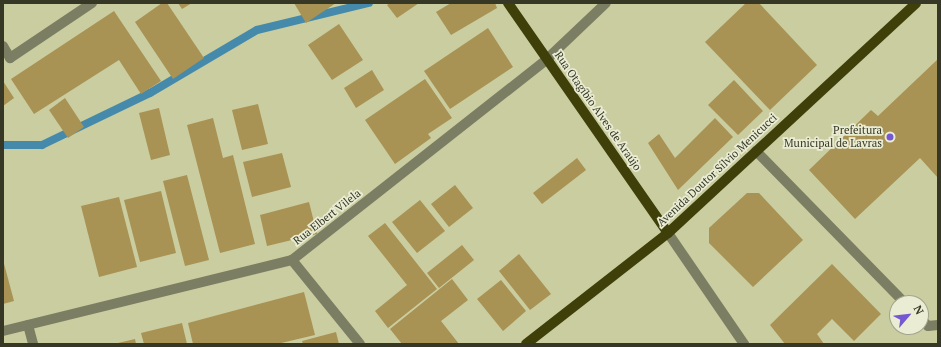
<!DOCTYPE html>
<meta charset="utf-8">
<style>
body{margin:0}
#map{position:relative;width:941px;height:347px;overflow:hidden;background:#cacd9f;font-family:"PT Serif",serif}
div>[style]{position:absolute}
.stream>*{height:8px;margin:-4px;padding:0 4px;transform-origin:4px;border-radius:4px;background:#458aab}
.building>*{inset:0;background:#a89254}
.minor>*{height:10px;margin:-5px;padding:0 5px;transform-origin:5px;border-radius:5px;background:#7c7e63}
.major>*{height:10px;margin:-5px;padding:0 5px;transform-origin:5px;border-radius:5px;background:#3f4009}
.dots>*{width:11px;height:11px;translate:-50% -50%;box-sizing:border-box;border:2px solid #eaecd4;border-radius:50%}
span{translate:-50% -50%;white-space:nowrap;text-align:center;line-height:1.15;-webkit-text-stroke:3.5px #eaecd4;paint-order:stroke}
.street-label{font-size:11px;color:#363825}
.poi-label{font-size:11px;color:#363825}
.right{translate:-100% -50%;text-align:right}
.frame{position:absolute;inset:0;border:4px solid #363825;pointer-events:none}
.north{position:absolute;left:889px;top:295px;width:40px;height:40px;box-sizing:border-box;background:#eaecd4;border:1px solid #a2a48e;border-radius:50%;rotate:62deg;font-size:11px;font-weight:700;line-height:16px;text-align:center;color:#363825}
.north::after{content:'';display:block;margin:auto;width:14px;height:18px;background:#7658d2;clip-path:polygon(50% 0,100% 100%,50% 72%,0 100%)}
</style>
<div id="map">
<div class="stream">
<i style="left:3px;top:145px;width:39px"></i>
<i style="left:42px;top:145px;width:120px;rotate:-25.7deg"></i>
<i style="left:150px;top:93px;width:124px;rotate:-30.5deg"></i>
<i style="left:257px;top:30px;width:115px;rotate:-13.6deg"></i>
</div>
<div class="building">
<i style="clip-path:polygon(162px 3px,167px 3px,204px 58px,173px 79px,135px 22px)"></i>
<i style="clip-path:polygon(178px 3px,192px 3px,182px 9px)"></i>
<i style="clip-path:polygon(294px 3px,336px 3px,306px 23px)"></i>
<i style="clip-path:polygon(390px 3px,419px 3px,397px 18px,387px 5px)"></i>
<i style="clip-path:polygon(451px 3px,495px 3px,497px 8px,451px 35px,436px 12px)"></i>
<i style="clip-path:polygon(746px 3px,759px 3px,817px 65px,770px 110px,705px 42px)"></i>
<i style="clip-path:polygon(114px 11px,161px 81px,141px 94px,119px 60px,34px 114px,11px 79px)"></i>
<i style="clip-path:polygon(339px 24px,363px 60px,332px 80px,308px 45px)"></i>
<i style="clip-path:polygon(488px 28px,513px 67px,450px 109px,424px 71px)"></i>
<i style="clip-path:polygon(938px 59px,938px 178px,920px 158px,855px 219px,809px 170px,871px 110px,878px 116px)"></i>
<i style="clip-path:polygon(372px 70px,384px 90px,356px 108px,344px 88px)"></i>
<i style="clip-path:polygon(425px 79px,452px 118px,428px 134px,431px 138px,395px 164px,365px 120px)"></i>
<i style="clip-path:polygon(734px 80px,763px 111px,738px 135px,708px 105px)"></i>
<i style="clip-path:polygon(3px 81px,14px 98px,3px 106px)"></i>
<i style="clip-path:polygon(65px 98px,84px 127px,68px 138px,49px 110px)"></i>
<i style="clip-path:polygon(258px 104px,268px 144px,242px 150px,232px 110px)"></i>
<i style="clip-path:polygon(159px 108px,170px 155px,151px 160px,139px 113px)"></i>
<i style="clip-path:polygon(213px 118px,223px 158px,233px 155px,255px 244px,220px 253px,187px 125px)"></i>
<i style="clip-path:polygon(715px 118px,733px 137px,678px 190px,648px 143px,659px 134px,675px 158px)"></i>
<i style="clip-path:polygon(282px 153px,291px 187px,252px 197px,243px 162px)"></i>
<i style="clip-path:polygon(577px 158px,586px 170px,542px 204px,533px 193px)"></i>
<i style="clip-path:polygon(187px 175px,209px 260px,185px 266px,163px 181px)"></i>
<i style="clip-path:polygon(455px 185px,473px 208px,449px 227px,431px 204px)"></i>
<i style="clip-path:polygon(161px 191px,176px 253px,140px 262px,124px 200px)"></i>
<i style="clip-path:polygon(747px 193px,759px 193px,803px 240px,753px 287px,709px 243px,709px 228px)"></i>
<i style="clip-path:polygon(119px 197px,137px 267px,99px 277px,81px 206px)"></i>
<i style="clip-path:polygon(420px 200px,445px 231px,417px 253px,392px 222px)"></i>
<i style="clip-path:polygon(309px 202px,317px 234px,267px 246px,260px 215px)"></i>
<i style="clip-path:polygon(385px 223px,437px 289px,388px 328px,375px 311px,407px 285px,368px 236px)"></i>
<i style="clip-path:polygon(462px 245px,474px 260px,439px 288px,427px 273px)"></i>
<i style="clip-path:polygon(519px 254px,551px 294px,530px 310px,499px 271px)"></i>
<i style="clip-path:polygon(3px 260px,14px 301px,3px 304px)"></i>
<i style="clip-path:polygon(832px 264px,881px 314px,854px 341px,832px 319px,817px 334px,824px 344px,785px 344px,770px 325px)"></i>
<i style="clip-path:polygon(452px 279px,468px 300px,441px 321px,459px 344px,402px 344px,390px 329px)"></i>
<i style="clip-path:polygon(501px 280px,526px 311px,503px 331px,477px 299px)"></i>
<i style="clip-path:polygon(304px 292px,315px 335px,277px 344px,193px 344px,188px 323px)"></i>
<i style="clip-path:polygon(182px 323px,187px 344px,144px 344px,141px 333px)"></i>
<i style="clip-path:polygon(336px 332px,339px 344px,303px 344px,302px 341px)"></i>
<i style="clip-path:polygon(135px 339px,136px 344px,118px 344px,118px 343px)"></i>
</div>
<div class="minor">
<i style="left:3px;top:46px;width:14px;rotate:60deg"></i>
<i style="left:10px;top:58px;width:99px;rotate:-33.9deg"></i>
<i style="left:756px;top:151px;width:213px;rotate:45.6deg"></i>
<i style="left:668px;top:233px;width:135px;rotate:55.6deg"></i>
<i style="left:292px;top:260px;width:108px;rotate:51deg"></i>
<i style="left:921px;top:319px;width:10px;rotate:45deg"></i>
<i style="left:928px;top:326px;width:10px;rotate:-6deg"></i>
<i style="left:28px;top:325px;width:20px;rotate:75deg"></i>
<i style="left:3px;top:331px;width:298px;rotate:-13.8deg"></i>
<i style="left:292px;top:260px;width:325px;rotate:-38.2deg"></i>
<i style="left:547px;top:59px;width:81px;rotate:-43.5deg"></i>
</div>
<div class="major">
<i style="left:508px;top:3px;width:280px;rotate:55.2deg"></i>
<i style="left:526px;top:344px;width:180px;rotate:-38deg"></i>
<i style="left:668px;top:233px;width:338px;rotate:-42.8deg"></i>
</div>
<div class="dots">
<i style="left:890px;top:137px;background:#7658d2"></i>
</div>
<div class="street-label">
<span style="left:598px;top:111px;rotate:55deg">Rua Otagíbio Alves de Araújo</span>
<span style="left:717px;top:170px;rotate:-43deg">Avenida Doutor Sílvio Menicucci</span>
<span style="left:327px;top:217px;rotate:-38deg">Rua Elbert Vilela</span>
</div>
<div class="poi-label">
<span class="right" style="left:882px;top:137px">Prefeitura<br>Municipal de Lavras</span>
</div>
<div class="frame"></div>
<div class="north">N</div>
</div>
